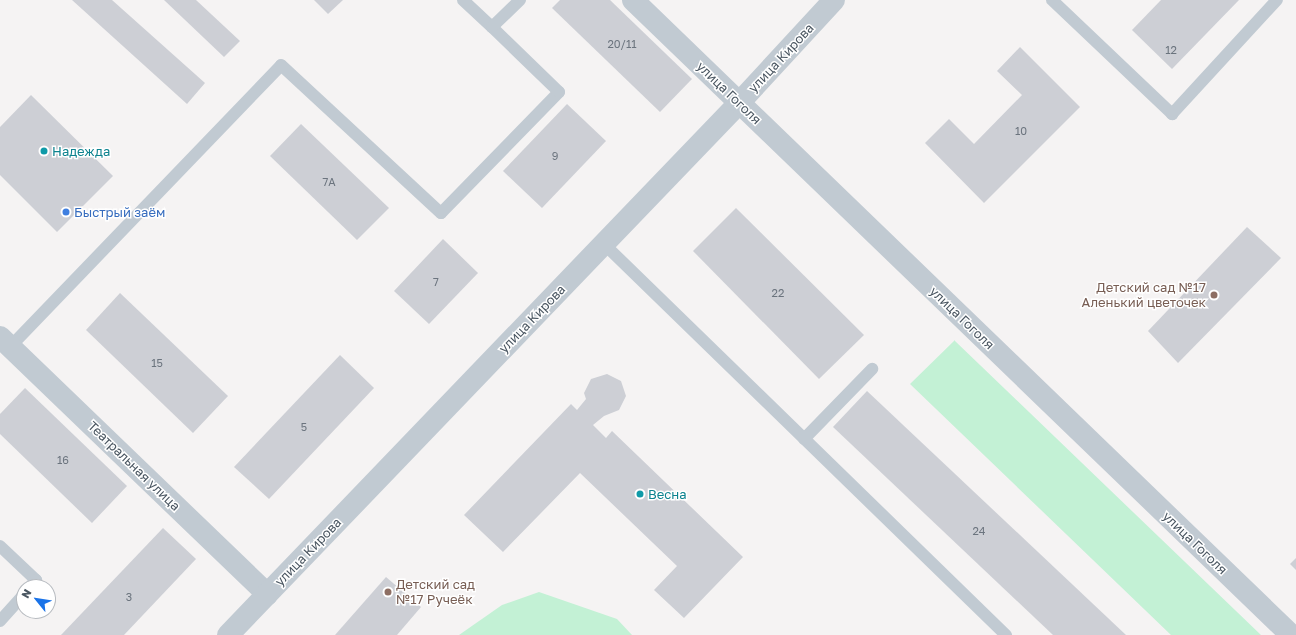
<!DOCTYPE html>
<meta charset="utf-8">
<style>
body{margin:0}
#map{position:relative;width:1296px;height:635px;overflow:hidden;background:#f5f3f3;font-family:"Golos Text",sans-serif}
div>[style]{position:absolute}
.green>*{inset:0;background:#c3f1d5}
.building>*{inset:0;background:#cdcfd5}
.service>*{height:12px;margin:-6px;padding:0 6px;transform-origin:6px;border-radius:6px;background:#c1cad2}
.minor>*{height:22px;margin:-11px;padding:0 11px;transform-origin:11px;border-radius:11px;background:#c1cad2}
.dots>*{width:11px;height:11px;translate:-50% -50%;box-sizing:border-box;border:2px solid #fff;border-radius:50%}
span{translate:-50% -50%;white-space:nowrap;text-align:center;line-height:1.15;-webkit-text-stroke:3px #fff;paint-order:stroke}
.number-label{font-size:11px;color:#6b747e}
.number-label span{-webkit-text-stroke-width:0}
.street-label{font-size:13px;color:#4a5661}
.culture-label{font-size:13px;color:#0d838f}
.left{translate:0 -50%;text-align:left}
.shop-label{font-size:13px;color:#366cbe}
.education-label{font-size:13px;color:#785e54}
.right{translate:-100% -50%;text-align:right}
.north{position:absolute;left:16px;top:579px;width:40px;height:40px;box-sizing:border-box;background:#fff;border:1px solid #b7bbc0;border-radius:50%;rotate:300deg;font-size:11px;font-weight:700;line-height:16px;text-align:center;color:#4a5661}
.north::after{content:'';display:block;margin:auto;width:14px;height:18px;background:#1a73e8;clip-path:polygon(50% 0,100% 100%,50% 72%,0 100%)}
</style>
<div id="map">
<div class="green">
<i style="clip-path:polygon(955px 340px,955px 341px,1261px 635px,1171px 635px,910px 384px)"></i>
<i style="clip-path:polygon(539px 592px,617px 619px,632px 635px,459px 635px,502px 605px)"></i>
</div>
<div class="building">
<i style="clip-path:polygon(72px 0,112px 0,205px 83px,187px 104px)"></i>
<i style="clip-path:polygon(164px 0,196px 0,240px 41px,224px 57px)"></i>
<i style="clip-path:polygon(314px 0,343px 0,328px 14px)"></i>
<i style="clip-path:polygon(560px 0,610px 0,692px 79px,660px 112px,552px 8px)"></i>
<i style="clip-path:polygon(1161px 0,1239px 0,1172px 69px,1132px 30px)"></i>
<i style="clip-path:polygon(1020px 47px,1080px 107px,984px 203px,925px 143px,949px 119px,974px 144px,1022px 95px,997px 71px)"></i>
<i style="clip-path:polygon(31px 95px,113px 176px,57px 232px,0 175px,0 127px)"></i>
<i style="clip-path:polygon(567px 104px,606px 141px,542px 208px,503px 171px)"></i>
<i style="clip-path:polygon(301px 124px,389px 208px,357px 240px,270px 156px)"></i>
<i style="clip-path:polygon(736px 208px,864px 335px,819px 379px,693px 251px)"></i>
<i style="clip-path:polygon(1247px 227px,1281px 258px,1178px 363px,1148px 331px)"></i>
<i style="clip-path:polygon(443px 239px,478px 273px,429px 324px,394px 291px)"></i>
<i style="clip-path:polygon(120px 293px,228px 396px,193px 433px,86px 330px)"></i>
<i style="clip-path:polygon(340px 355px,374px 388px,269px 499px,234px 467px)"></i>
<i style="clip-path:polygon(607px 374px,621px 381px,626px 396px,619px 410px,604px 416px,593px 425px,606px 438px,612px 431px,743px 557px,684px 618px,654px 590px,677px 566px,580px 473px,503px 552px,464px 515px,571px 404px,577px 410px,586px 399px,584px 393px,591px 379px)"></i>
<i style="clip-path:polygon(25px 388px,127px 486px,92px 523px,0 434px,0 414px)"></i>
<i style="clip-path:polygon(867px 391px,1126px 635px,1053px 635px,833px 427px)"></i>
<i style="clip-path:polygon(163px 528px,196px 559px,124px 635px,61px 635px)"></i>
<i style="clip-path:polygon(1296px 558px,1296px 570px,1290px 564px)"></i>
<i style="clip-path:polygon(386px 577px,421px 607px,397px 635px,335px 635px)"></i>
</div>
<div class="service">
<i style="left:463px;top:0;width:40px;rotate:43deg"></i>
<i style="left:1052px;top:0;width:166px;rotate:43.5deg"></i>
<i style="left:1172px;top:114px;width:155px;rotate:-47.4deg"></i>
<i style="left:604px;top:244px;width:561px;rotate:44.21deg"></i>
<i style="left:10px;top:347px;width:391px;rotate:-46.1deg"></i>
<i style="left:281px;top:65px;width:218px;rotate:42.8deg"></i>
<i style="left:441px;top:213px;width:169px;rotate:-45.7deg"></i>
<i style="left:559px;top:92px;width:93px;rotate:-135.9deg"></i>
<i style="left:492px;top:27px;width:39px;rotate:-44deg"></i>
<i style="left:804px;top:439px;width:98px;rotate:-45.8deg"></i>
<i style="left:0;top:546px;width:50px;rotate:43.4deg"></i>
<i style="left:36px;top:580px;width:9px;rotate:131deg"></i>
<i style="left:0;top:621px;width:36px;rotate:-48deg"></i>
</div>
<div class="minor">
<i style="left:633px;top:0;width:914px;rotate:43.98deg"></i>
<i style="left:0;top:337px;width:371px;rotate:43.9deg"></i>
<i style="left:228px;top:635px;width:738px;rotate:-46.15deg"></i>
<i style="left:739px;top:103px;width:140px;rotate:-47.3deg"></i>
</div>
<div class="dots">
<i style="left:44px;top:151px;background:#0f9aa8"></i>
<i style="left:66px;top:212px;background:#3f7fe0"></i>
<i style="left:1214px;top:295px;background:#8d6e63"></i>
<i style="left:640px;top:494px;background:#0f9aa8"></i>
<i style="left:388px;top:592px;background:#8d6e63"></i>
</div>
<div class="number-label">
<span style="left:622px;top:44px">20/11</span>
<span style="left:1171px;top:50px">12</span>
<span style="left:1021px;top:131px">10</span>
<span style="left:555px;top:156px">9</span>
<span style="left:329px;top:182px">7А</span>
<span style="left:436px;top:282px">7</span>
<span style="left:778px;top:293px">22</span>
<span style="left:157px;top:363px">15</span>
<span style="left:304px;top:427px">5</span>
<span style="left:63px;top:460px">16</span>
<span style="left:979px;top:531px">24</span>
<span style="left:129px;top:597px">3</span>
</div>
<div class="street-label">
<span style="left:781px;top:58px;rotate:-47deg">улица Кирова</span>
<span style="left:729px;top:93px;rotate:44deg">улица Гоголя</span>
<span style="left:962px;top:318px;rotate:44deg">улица Гоголя</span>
<span style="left:532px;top:319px;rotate:-46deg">улица Кирова</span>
<span style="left:134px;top:466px;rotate:44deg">Театральная улица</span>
<span style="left:1195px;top:543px;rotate:44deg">улица Гоголя</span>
<span style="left:308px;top:552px;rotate:-46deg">улица Кирова</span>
</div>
<div class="culture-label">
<span class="left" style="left:52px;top:151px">Надежда</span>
<span class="left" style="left:648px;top:494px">Весна</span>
</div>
<div class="shop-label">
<span class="left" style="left:74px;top:212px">Быстрый заём</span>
</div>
<div class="education-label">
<span class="right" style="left:1206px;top:295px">Детский сад №17<br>Аленький цветочек</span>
<span class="left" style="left:396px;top:592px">Детский сад<br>№17 Ручеёк</span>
</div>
<div class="north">N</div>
</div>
